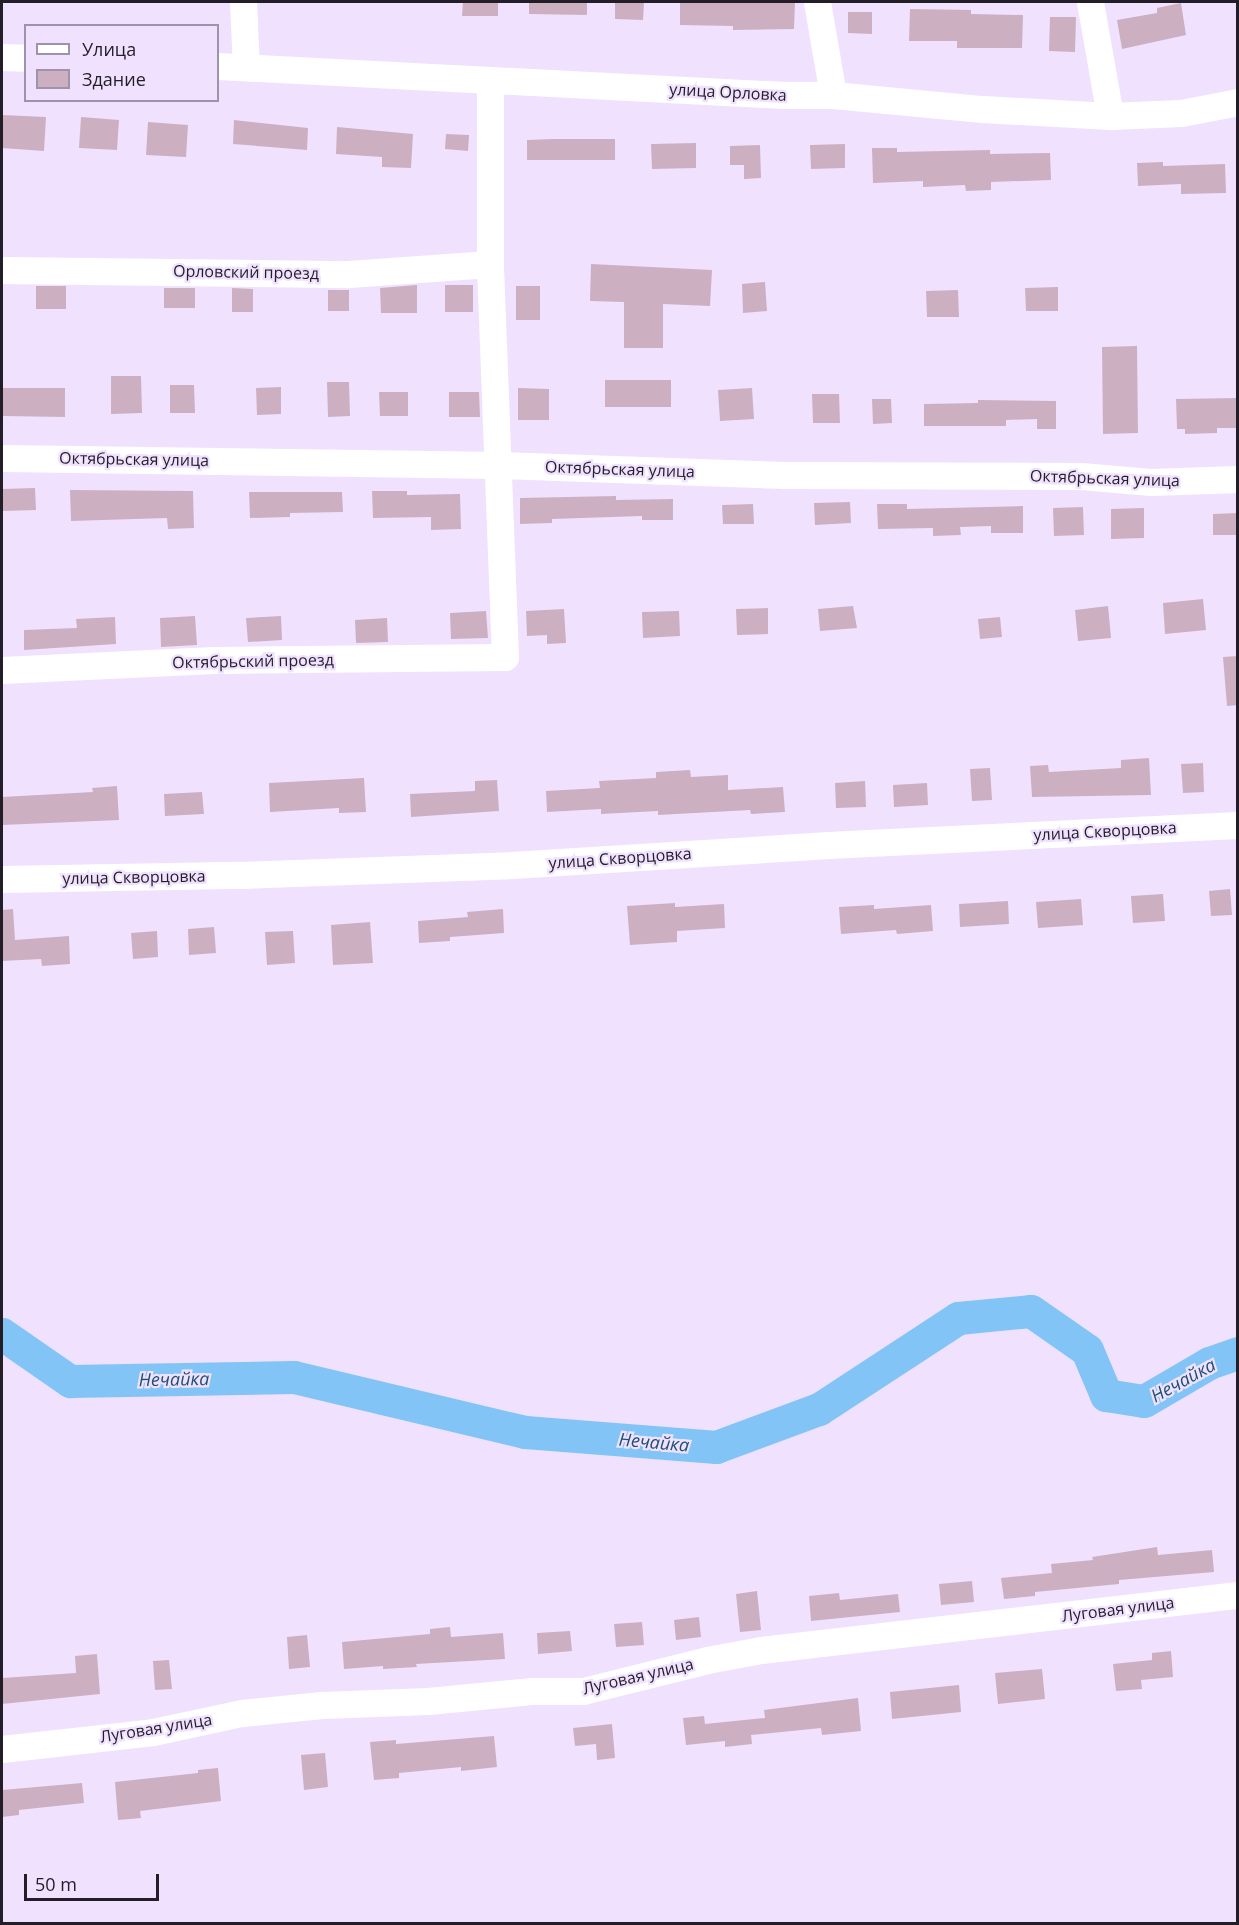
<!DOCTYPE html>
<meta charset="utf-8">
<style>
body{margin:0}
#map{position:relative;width:1239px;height:1925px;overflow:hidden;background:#f0e2fe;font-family:"Open Sans",sans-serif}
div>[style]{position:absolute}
.river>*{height:33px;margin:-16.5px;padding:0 16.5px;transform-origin:16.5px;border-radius:16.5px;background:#82c4f6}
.building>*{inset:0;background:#ccb0c1}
.minor>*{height:27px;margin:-13.5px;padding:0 13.5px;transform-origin:13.5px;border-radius:13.5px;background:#fff}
span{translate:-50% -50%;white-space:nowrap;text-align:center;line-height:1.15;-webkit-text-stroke:4.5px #f0e2fe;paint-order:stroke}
.street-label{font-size:16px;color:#221d27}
.water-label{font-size:18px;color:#1f4f71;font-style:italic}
.frame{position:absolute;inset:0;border:3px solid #221d27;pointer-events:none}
.legend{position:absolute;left:24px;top:24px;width:195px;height:78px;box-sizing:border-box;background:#f0e2fe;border:2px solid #9e93a8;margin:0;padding:8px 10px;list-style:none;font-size:18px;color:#221d27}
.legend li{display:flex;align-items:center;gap:12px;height:30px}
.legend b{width:30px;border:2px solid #9e93a8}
.scale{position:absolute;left:24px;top:1874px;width:135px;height:27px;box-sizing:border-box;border:3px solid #221d27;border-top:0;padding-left:8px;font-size:18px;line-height:21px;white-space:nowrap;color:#221d27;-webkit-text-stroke:4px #f0e2fe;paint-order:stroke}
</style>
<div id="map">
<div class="river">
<i style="left:2px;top:1334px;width:83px;rotate:34.7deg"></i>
<i style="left:70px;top:1381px;width:224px;rotate:-1deg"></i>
<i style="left:294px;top:1377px;width:237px;rotate:13.4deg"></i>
<i style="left:525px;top:1432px;width:192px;rotate:4.5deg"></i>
<i style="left:716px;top:1447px;width:110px;rotate:-20.3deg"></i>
<i style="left:819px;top:1409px;width:166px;rotate:-33.2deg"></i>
<i style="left:958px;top:1318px;width:73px;rotate:-5.5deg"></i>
<i style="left:1031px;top:1311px;width:68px;rotate:34.9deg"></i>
<i style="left:1087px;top:1350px;width:49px;rotate:67.1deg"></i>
<i style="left:1106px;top:1395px;width:38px;rotate:9deg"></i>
<i style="left:1144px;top:1401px;width:75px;rotate:-30.3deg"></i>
<i style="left:1209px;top:1363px;width:31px;rotate:-19deg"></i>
</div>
<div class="building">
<i style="clip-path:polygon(463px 2px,498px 2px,498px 16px,462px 16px)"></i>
<i style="clip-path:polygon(529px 2px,587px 2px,587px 15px,529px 14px)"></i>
<i style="clip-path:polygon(615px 2px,644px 3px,643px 20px,615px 19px)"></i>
<i style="clip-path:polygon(680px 2px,795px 2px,794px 29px,733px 30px,733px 26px,680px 25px)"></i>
<i style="clip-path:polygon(1181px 3px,1186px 35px,1122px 49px,1117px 20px,1157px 13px,1157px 8px)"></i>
<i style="clip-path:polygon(910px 9px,971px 10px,971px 14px,1023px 15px,1022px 48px,957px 48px,957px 41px,909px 41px)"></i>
<i style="clip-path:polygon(848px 12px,872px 12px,872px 34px,848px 33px)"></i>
<i style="clip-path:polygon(1050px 17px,1076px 17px,1075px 52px,1049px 51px)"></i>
<i style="clip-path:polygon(2px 115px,46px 117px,44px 151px,2px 148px)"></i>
<i style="clip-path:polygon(81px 117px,119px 120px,117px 150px,79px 148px)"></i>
<i style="clip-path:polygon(234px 120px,308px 128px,307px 150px,233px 144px)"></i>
<i style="clip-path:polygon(148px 122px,188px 125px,186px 157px,146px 155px)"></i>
<i style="clip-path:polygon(337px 127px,413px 134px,411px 168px,382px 167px,382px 157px,336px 154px)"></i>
<i style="clip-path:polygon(446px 134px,469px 135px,468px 151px,445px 149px)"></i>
<i style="clip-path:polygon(553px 139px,615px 139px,615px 160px,527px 160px,527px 140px)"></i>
<i style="clip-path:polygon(696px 143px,696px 168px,652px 169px,651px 144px)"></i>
<i style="clip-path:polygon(845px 144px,845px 168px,811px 169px,810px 145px)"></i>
<i style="clip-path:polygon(760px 145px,761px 178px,744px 179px,744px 165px,730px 165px,730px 146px)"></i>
<i style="clip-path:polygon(872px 148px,897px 148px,897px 152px,990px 150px,990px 154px,1050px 153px,1051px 180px,991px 182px,991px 190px,966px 191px,965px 185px,923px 187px,923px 181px,873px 183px)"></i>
<i style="clip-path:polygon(1163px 162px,1163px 166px,1225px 164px,1226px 193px,1181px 194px,1181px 184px,1138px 186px,1137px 163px)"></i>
<i style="clip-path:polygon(591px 264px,712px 270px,710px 306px,663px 304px,663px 348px,624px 348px,624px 302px,590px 301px)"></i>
<i style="clip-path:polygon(765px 282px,767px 311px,743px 313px,742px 284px)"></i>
<i style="clip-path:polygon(417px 285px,417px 313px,381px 313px,380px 288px)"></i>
<i style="clip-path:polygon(445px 285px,473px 285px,473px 312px,445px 312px)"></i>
<i style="clip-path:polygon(36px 286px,66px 286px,66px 309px,36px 309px)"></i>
<i style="clip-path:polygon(516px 286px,540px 286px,540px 320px,516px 320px)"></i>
<i style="clip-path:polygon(1058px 287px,1058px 311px,1026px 311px,1025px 288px)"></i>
<i style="clip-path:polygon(164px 288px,195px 288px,195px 308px,164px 308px)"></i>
<i style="clip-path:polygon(232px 288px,253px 289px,253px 312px,232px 312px)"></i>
<i style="clip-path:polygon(328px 290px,349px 290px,349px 311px,328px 311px)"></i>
<i style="clip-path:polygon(958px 290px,959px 317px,927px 317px,926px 291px)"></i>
<i style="clip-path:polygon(1137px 346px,1138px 433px,1103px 434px,1102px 347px)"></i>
<i style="clip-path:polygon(111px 376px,141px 376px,142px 413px,111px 414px)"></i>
<i style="clip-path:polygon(605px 380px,671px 380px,671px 407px,605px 407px)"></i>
<i style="clip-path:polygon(327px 382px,349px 382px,350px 416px,328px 417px)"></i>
<i style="clip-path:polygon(170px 385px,194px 385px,195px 413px,170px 413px)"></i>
<i style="clip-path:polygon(281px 387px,281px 414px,257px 415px,256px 388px)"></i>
<i style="clip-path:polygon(2px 388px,65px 388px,65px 417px,2px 416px)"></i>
<i style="clip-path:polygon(518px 388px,549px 389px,549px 420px,518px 420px)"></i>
<i style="clip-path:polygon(752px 388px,754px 419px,720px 421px,718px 390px)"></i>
<i style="clip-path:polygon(379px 392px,408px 392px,408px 416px,380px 416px)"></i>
<i style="clip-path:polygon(449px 392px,479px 392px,480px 417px,449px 417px)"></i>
<i style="clip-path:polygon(812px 394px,839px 394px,840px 423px,813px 423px)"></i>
<i style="clip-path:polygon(1238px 398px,1238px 428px,1217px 428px,1217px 433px,1185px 434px,1185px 429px,1177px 429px,1176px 399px)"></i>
<i style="clip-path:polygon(872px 399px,891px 399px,892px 423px,873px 424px)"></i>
<i style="clip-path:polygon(978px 400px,1056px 401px,1056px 429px,1037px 429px,1037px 419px,1006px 420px,1006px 426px,924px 426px,924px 404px,978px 403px)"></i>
<i style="clip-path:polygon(35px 488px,36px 510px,3px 511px,2px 489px)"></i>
<i style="clip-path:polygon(70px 490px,193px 491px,194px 528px,168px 529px,167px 518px,71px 521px)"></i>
<i style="clip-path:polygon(372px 491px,407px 491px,407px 495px,460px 494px,461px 529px,431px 530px,431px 517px,373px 518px)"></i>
<i style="clip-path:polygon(249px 492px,342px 492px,343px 512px,290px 513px,290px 517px,250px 518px)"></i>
<i style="clip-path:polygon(616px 496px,616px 500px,673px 499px,673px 520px,642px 520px,642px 516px,552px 519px,552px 523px,520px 524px,520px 498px)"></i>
<i style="clip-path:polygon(850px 502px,851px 523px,815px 525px,814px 503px)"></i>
<i style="clip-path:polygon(753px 504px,754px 524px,723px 524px,722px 505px)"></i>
<i style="clip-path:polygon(877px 504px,907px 504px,907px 509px,1023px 506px,1023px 533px,991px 533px,991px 526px,960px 527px,961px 535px,933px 536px,933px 528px,878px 529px)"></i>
<i style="clip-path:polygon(1083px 507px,1084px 535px,1054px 536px,1053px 508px)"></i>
<i style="clip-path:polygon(1144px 508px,1144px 538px,1111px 539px,1111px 509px)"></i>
<i style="clip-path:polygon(1238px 513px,1238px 535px,1213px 535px,1213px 514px)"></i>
<i style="clip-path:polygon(1203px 599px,1206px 630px,1165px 634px,1163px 603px)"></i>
<i style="clip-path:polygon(853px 606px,857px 628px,820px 631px,818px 609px)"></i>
<i style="clip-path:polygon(1108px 606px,1111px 638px,1078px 641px,1075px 610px)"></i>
<i style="clip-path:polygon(768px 608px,768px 634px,737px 635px,736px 609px)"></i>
<i style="clip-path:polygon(564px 609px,566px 643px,547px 644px,547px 635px,527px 636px,526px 611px)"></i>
<i style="clip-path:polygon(486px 611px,488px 638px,451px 639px,450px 613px)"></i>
<i style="clip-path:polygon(679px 611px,680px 636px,643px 638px,642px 612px)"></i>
<i style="clip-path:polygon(195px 616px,197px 645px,161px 647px,160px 618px)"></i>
<i style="clip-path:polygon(281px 616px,282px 640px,248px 642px,246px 618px)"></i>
<i style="clip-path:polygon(115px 617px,116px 644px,24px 650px,24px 630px,77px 628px,76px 619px)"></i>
<i style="clip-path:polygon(1000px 617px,1002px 637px,980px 639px,978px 619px)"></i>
<i style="clip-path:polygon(387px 618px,388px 642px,356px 643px,355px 620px)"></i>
<i style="clip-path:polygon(1238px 656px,1238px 705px,1227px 706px,1223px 657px)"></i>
<i style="clip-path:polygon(1149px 758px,1151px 795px,1032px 797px,1030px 766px,1048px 765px,1049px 772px,1121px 768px,1121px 760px)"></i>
<i style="clip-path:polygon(1203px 763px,1204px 792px,1183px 793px,1181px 764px)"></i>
<i style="clip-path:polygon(990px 768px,992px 800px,972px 801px,970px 769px)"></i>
<i style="clip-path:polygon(690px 770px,691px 777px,728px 775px,728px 790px,783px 787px,785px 812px,751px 814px,750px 810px,658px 815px,658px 811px,601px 814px,601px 809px,547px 812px,546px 791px,600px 788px,599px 781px,656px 778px,656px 772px)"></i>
<i style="clip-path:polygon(364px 778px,366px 812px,339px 813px,339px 808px,270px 812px,269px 783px)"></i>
<i style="clip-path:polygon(497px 780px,499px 811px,411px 817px,410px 794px,475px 791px,475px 781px)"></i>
<i style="clip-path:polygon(865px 781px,866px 807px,836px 808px,835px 783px)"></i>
<i style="clip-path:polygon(927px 783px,928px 805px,894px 807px,893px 785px)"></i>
<i style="clip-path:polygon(117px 786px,119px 820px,2px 825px,2px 797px,93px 792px,92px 788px)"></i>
<i style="clip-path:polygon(202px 792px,204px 814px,165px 816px,164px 794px)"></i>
<i style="clip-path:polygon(1230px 889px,1232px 915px,1211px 916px,1209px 891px)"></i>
<i style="clip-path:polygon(1163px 894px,1165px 921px,1133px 923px,1131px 896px)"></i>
<i style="clip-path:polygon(1081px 899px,1083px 925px,1038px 928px,1036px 902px)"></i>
<i style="clip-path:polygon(1008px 901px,1009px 924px,960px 927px,959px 904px)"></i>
<i style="clip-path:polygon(675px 903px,675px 907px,724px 904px,725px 928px,677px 931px,677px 942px,630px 945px,627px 906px)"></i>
<i style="clip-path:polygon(874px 905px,874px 909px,931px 905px,933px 931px,897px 934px,896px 930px,841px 934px,839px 907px)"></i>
<i style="clip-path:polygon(13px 909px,15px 940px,69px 936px,70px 964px,42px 966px,41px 959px,2px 961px,2px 910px)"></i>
<i style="clip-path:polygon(503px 909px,504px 933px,450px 937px,450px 941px,419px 943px,418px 921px,468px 917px,467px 912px)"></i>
<i style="clip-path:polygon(370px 922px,373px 963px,333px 965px,331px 925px)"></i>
<i style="clip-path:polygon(214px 927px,216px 953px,189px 955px,188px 929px)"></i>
<i style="clip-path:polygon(157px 931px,158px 957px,133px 959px,131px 933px)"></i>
<i style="clip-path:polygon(293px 931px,295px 963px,267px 965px,265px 932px)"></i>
<i style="clip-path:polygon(1157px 1547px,1158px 1555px,1212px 1550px,1214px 1572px,1119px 1580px,1119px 1584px,1035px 1592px,1035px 1596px,1004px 1599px,1001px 1578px,1052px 1573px,1051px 1564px,1093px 1560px,1092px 1557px)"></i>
<i style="clip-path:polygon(972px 1581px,974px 1602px,941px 1605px,939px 1584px)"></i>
<i style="clip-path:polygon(757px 1591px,761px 1630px,740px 1632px,736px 1594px)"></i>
<i style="clip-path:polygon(839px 1593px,840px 1600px,898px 1594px,900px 1612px,811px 1621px,809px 1596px)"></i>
<i style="clip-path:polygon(699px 1617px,701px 1637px,676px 1640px,674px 1620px)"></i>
<i style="clip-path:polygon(642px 1622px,644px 1645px,616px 1647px,614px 1624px)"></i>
<i style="clip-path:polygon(450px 1627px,451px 1637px,503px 1633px,505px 1659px,416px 1664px,417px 1667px,383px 1669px,383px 1666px,344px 1669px,342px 1642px,430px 1634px,430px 1629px)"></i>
<i style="clip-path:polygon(570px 1631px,572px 1651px,538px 1654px,537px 1633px)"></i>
<i style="clip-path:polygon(307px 1635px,310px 1667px,289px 1669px,287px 1637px)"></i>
<i style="clip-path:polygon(1171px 1651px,1173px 1677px,1141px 1680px,1142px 1689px,1116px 1691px,1113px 1664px,1152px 1660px,1152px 1653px)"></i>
<i style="clip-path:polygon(97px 1654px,100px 1694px,2px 1704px,2px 1678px,76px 1673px,75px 1656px)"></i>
<i style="clip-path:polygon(169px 1660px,172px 1689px,155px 1690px,153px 1661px)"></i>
<i style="clip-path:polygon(1042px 1669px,1045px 1699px,998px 1704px,995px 1673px)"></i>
<i style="clip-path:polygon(959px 1685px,961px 1712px,892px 1719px,890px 1692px)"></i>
<i style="clip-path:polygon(858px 1698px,861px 1731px,822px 1735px,821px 1728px,751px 1735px,752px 1744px,725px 1747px,725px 1741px,686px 1745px,683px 1718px,704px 1716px,705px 1724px,765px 1718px,764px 1710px)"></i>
<i style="clip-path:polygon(612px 1724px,615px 1758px,597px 1760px,596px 1744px,575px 1746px,573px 1728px)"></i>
<i style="clip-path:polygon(494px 1736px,497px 1767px,461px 1771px,461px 1767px,399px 1773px,399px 1778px,374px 1780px,370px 1742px,396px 1740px,396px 1744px)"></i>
<i style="clip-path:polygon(325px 1753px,328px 1787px,304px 1790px,301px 1755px)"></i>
<i style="clip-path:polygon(218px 1768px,221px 1801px,140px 1811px,141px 1818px,118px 1820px,115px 1782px,198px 1773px,198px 1770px)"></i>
<i style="clip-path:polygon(82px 1783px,84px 1803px,19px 1810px,19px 1815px,2px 1817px,2px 1790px)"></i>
</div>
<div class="minor">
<i style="left:243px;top:2px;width:65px;rotate:87.4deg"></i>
<i style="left:817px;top:2px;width:94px;rotate:80.2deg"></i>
<i style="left:1090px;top:2px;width:116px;rotate:80deg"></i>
<i style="left:2px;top:57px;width:24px;rotate:2deg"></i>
<i style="left:218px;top:66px;width:567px;rotate:2.93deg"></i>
<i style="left:784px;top:95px;width:49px"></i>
<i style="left:833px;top:95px;width:150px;rotate:5.4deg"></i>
<i style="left:982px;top:109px;width:128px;rotate:3.1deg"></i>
<i style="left:1110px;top:116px;width:71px;rotate:-2.4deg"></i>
<i style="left:1181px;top:113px;width:58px;rotate:-10.9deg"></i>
<i style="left:2px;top:270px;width:347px;rotate:0.7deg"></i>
<i style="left:349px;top:274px;width:141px;rotate:-4.1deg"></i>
<i style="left:2px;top:458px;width:496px;rotate:0.8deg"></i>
<i style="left:498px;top:465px;width:287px;rotate:2deg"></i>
<i style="left:785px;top:475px;width:296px;rotate:0.2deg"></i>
<i style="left:1081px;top:476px;width:70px;rotate:4.9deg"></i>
<i style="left:1151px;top:482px;width:87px;rotate:-2deg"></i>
<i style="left:2px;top:670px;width:212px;rotate:-2.7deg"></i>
<i style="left:214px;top:660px;width:291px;rotate:-0.6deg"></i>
<i style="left:505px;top:657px;width:393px;rotate:-92.2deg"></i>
<i style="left:490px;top:264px;width:183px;rotate:-90deg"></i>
<i style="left:2px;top:879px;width:239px;rotate:-1deg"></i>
<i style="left:241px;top:875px;width:271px;rotate:-2.1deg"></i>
<i style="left:512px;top:865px;width:317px;rotate:-3.6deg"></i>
<i style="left:828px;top:845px;width:410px;rotate:-2.8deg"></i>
<i style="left:2px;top:1749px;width:152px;rotate:-6.4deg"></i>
<i style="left:153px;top:1732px;width:91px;rotate:-12.1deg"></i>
<i style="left:242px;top:1713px;width:80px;rotate:-5.7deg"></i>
<i style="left:322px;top:1705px;width:106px;rotate:-2.2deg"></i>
<i style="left:428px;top:1701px;width:103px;rotate:-5.5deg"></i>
<i style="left:531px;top:1691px;width:52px"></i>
<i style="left:583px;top:1691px;width:128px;rotate:-14deg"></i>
<i style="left:707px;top:1660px;width:55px;rotate:-10.5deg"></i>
<i style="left:761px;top:1650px;width:480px;rotate:-6.6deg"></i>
</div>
<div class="street-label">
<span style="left:728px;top:92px;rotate:3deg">улица Орловка</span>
<span style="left:246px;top:272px;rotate:1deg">Орловский проезд</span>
<span style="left:134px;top:459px;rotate:1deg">Октябрьская улица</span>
<span style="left:620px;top:469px;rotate:2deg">Октябрьская улица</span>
<span style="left:1105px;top:478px;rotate:2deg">Октябрьская улица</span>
<span style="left:253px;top:661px;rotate:-1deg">Октябрьский проезд</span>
<span style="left:1105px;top:831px;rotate:-3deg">улица Скворцовка</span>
<span style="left:620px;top:858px;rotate:-4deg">улица Скворцовка</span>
<span style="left:134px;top:877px;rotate:-1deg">улица Скворцовка</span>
<span style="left:1118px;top:1609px;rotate:-7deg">Луговая улица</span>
<span style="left:638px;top:1676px;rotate:-13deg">Луговая улица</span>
<span style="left:156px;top:1728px;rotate:-9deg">Луговая улица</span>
</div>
<div class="water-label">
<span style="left:174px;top:1379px;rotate:-1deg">Нечайка</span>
<span style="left:1183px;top:1380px;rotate:-29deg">Нечайка</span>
<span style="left:654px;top:1442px;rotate:5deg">Нечайка</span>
</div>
<div class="frame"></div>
<ul class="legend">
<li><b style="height:8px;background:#fff"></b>Улица</li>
<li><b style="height:16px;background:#ccb0c1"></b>Здание</li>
</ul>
<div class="scale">50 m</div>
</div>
